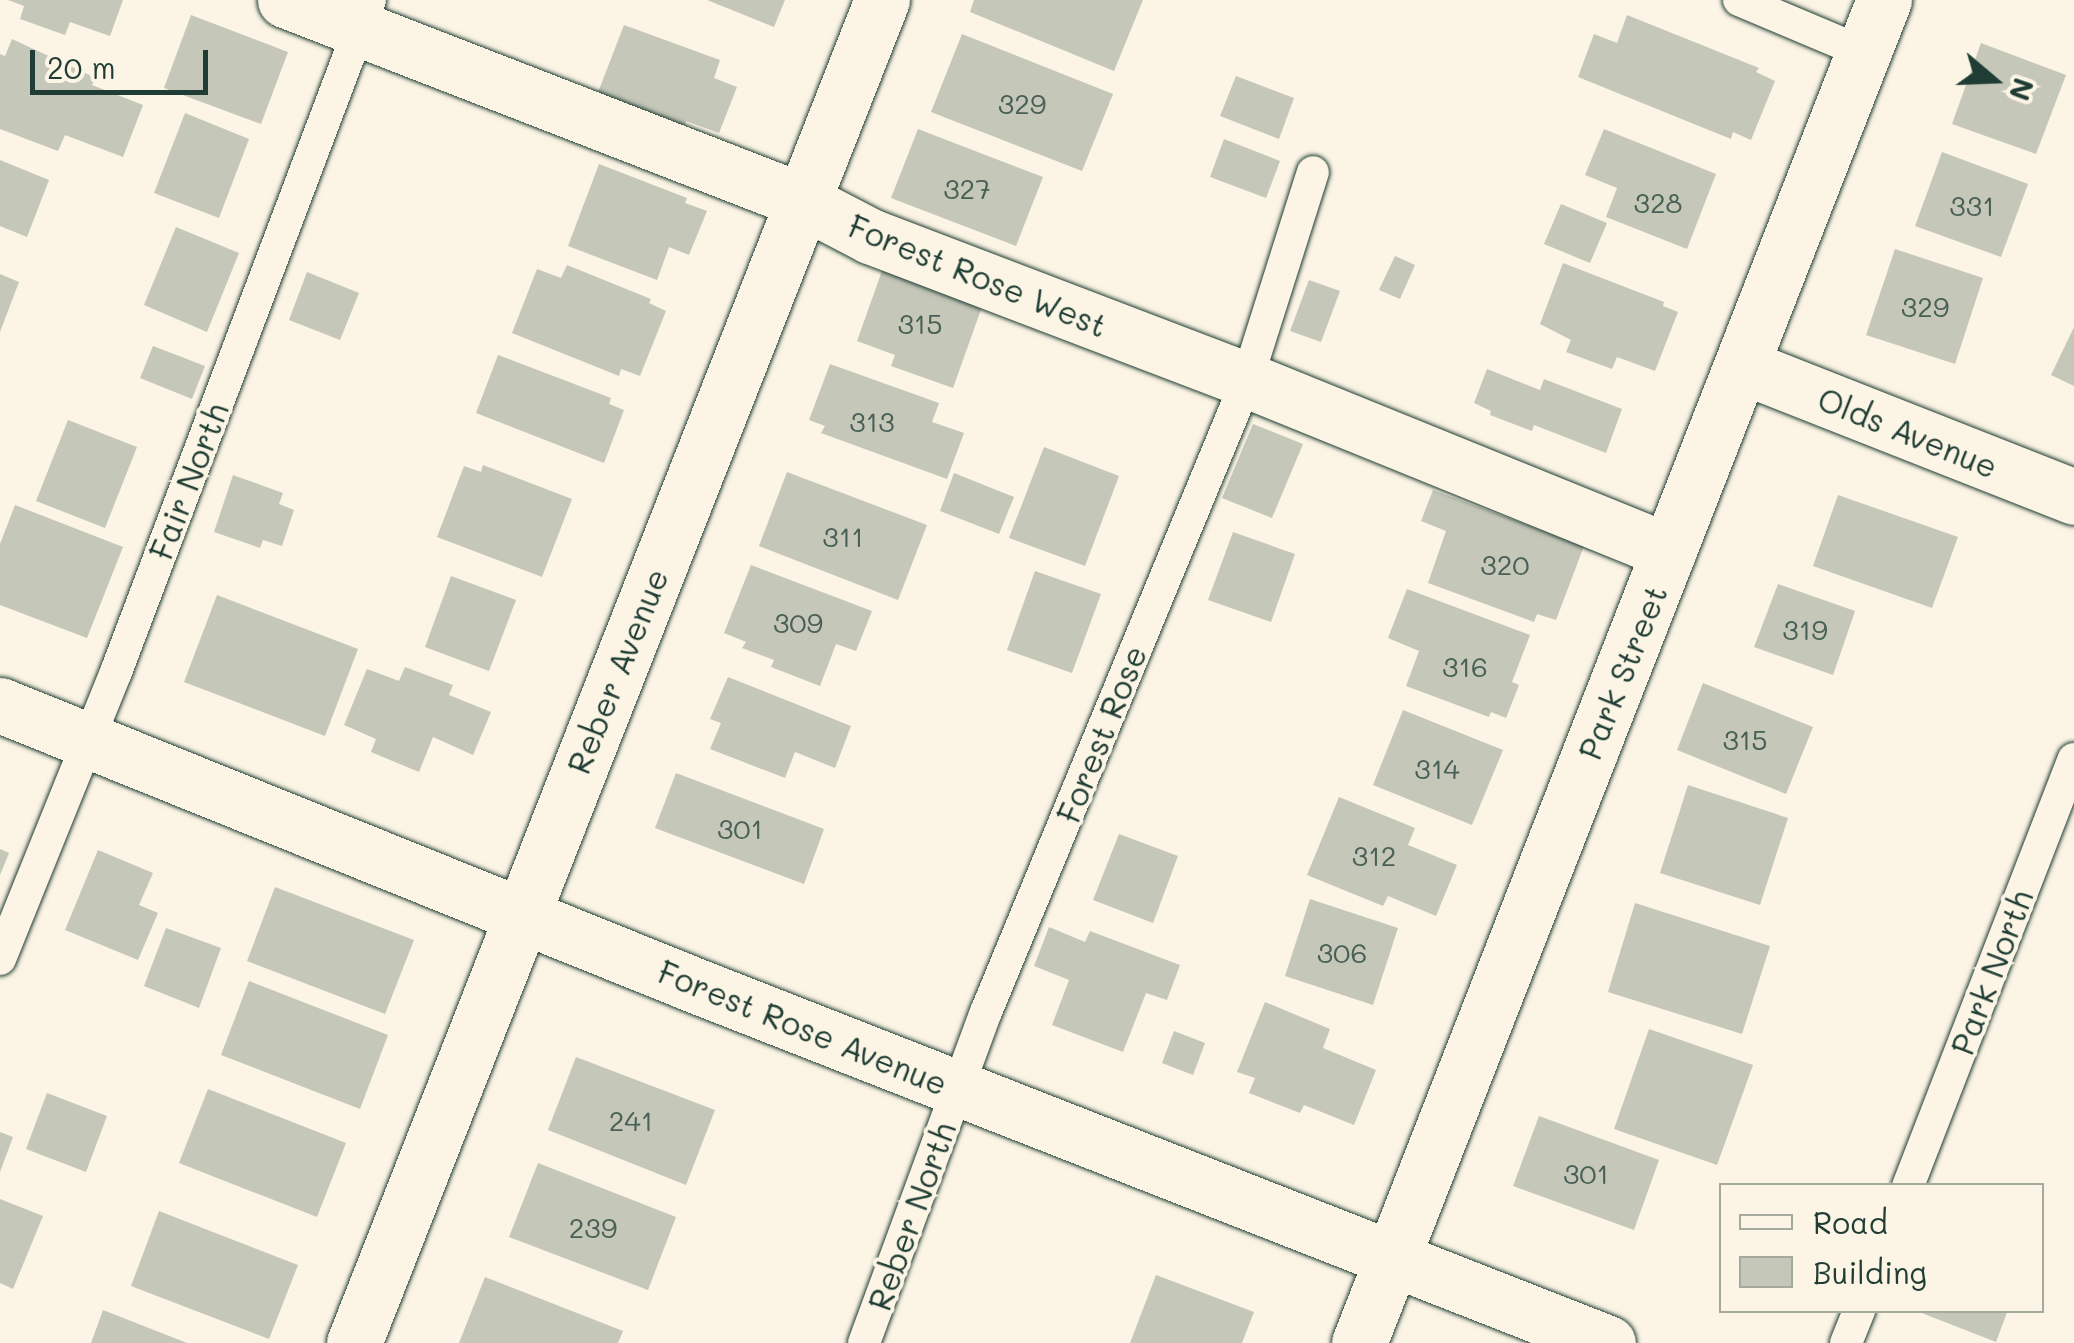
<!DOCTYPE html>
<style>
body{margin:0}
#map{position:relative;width:2074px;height:1343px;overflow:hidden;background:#fcf5e5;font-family:Mali,sans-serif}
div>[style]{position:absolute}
.building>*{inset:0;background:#c5c7b9}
.roads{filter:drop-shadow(0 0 2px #1f3d34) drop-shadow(0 0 2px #1f3d34)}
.service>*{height:32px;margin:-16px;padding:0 16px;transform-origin:16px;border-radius:16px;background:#fcf5e5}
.minor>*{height:55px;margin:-27.5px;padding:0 27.5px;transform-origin:27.5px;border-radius:27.5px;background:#fcf5e5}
span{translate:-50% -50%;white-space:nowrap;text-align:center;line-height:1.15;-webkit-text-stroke:8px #fcf5e5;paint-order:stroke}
.number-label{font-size:28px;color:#486055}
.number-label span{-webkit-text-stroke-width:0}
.street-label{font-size:32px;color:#1f3d34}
.legend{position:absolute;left:1719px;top:1183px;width:325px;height:130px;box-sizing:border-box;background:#fcf5e5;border:2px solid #a4ab9e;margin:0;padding:12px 18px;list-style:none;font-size:30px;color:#1f3d34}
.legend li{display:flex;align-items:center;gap:20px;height:50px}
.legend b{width:50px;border:2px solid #a4ab9e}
.north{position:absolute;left:1944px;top:30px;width:100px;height:100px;-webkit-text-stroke:8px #fcf5e5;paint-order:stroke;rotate:109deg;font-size:28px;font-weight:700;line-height:40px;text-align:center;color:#1f3d34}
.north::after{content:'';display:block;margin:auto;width:35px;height:45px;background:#1f3d34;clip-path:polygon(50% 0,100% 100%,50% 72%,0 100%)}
.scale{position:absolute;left:30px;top:50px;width:178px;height:45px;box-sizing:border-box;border:5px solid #1f3d34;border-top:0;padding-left:12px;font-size:30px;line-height:35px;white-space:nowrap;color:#1f3d34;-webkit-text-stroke:8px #fcf5e5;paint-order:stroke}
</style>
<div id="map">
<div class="building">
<i style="clip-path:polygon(8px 0,123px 0,110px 36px,70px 22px,65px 35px,20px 19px,24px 6px)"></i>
<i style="clip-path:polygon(707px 0,785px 0,774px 27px)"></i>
<i style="clip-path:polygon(974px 0,1143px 0,1114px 71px,970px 12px)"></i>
<i style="clip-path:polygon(191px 15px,288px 52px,261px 124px,164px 88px)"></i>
<i style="clip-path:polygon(1627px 15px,1759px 68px,1756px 72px,1775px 81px,1751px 140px,1733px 132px,1731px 139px,1578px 77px,1594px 34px,1617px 43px)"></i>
<i style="clip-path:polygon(624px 25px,720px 60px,714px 78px,737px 87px,719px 133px,686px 121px,681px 136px,597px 95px)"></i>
<i style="clip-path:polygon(962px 34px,1113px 94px,1082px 171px,931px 112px)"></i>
<i style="clip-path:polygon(12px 39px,96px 78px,92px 85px,143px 105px,123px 157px,65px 135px,58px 151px,0 129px,0 54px,5px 56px)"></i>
<i style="clip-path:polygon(1981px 43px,2066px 75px,2036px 154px,1952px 124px)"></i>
<i style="clip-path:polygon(1236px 76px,1294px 98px,1279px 139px,1220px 116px)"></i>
<i style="clip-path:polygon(185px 113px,249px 139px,219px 218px,154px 193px)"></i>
<i style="clip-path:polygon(918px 129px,1043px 177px,1016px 246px,891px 198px)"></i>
<i style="clip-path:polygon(1604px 129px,1716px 174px,1687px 249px,1606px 217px,1617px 188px,1585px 175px)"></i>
<i style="clip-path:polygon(1224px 139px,1280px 161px,1266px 198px,1210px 177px)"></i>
<i style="clip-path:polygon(1942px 152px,2028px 184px,2001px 257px,1915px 226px)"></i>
<i style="clip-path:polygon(0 160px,49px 180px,27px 237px,0 226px)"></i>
<i style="clip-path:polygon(599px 164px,687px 198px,685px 203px,707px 211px,689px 255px,669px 247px,657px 280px,568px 246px)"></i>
<i style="clip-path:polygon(1561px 204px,1607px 223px,1590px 263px,1544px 244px)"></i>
<i style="clip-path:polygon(176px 227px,239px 253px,207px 332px,144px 305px)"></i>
<i style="clip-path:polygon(1895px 249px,1983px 278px,1955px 364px,1866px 335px)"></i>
<i style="clip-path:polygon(1395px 256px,1415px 265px,1400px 299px,1379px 290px)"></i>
<i style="clip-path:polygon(1563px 263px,1664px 302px,1663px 306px,1678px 312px,1655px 371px,1617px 357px,1612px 369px,1566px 352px,1571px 340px,1540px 324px)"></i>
<i style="clip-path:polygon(567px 265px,651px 299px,649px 303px,666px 311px,640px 376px,621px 369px,619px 376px,512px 333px,537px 269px,561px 278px)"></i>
<i style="clip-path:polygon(883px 268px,983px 304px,953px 388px,891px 366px,895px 355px,857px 341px)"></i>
<i style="clip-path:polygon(307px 272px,359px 293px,340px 340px,289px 320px)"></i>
<i style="clip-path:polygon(0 274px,19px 282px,0 332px)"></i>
<i style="clip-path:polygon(1309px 280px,1340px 291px,1321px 342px,1290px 331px)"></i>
<i style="clip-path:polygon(2074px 327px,2074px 386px,2051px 375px)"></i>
<i style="clip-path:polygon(153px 346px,205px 366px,192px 399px,140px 378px)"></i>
<i style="clip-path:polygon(498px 355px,611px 398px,609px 404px,624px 410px,604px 463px,476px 413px)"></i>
<i style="clip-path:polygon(830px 364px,939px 403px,932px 422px,964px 433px,947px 479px,821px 433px,825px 426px,809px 420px)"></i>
<i style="clip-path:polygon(1487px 369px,1540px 390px,1544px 379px,1622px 409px,1606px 453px,1534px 425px,1532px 431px,1490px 415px,1491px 411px,1474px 403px)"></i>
<i style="clip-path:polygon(68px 420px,137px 447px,105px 528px,36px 501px)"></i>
<i style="clip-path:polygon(1253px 424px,1303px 444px,1272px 518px,1222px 498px)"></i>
<i style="clip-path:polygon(1044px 447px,1119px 476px,1085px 566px,1009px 538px)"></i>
<i style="clip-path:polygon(483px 465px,572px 499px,542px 577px,437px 537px,464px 466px,481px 472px)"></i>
<i style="clip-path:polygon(787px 472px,927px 525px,898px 600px,759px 546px)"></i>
<i style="clip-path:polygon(954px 473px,1014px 497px,999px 534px,940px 511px)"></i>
<i style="clip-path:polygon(233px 475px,283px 493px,279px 504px,294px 510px,282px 546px,263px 540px,260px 548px,214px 532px)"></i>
<i style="clip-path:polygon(1433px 490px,1584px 546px,1556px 620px,1537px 614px,1534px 622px,1428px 583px,1446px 531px,1421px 521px)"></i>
<i style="clip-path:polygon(1838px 495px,1958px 537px,1932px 608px,1813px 566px)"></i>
<i style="clip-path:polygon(15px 505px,123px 547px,87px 638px,0 605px,0 544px)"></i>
<i style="clip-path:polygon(1233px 532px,1295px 554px,1271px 622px,1208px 600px)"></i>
<i style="clip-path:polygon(751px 565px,872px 611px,856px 651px,836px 644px,820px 686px,771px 667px,774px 660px,742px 648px,746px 642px,724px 633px)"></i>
<i style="clip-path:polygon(1035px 571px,1101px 594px,1072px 673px,1007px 650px)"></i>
<i style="clip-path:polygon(451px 576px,516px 600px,489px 671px,425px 647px)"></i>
<i style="clip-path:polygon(1778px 584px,1855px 611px,1833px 675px,1754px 647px)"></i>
<i style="clip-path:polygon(1407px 589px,1530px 635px,1512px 682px,1519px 685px,1506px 718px,1491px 712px,1489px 717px,1406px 686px,1419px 651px,1388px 638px)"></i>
<i style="clip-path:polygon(217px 595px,358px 649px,325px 736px,184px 682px)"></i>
<i style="clip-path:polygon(405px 667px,453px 685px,449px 695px,491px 712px,473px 755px,433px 737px,419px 772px,371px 752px,376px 739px,344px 725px,367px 669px,399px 681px)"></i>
<i style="clip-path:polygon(728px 677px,851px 726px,835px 768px,795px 752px,785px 778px,710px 749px,721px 723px,710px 719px)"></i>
<i style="clip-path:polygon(1703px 683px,1813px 727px,1786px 794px,1677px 750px)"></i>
<i style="clip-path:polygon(1403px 710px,1503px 750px,1472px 825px,1373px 785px)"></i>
<i style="clip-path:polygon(676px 773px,824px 829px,804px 884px,655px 828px)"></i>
<i style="clip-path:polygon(1688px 785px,1788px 818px,1760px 905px,1660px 873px)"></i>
<i style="clip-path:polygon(1339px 797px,1415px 828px,1408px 845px,1457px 865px,1436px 916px,1388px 896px,1383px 906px,1307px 875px)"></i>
<i style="clip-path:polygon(1119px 834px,1178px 856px,1153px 923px,1093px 900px)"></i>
<i style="clip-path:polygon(0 849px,9px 853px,0 875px)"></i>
<i style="clip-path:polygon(98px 850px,153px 873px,139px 905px,158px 913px,138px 960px,65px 930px)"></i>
<i style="clip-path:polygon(275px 887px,414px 940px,385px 1014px,247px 961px)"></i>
<i style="clip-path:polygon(1310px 899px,1398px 928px,1373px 1005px,1285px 976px)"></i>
<i style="clip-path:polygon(1635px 903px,1770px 946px,1742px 1034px,1608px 992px)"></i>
<i style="clip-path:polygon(1049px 927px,1085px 942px,1090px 931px,1180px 965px,1167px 1000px,1146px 993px,1123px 1052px,1052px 1025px,1069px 980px,1034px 966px)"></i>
<i style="clip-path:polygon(166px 928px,221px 948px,199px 1008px,144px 986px)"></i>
<i style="clip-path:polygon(249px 981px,388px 1035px,360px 1109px,221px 1055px)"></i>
<i style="clip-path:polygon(1265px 1002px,1330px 1029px,1323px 1048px,1376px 1070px,1354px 1125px,1304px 1105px,1300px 1113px,1249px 1093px,1255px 1078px,1237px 1072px)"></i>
<i style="clip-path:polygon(1649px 1029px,1753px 1065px,1717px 1165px,1614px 1129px)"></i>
<i style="clip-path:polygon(1174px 1031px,1205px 1043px,1193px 1075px,1162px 1063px)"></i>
<i style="clip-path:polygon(576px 1057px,715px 1110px,686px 1185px,548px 1130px)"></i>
<i style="clip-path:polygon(208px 1089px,346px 1143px,317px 1217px,179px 1163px)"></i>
<i style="clip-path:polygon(47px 1093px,107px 1116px,86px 1172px,26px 1149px)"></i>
<i style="clip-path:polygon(1539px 1116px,1659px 1160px,1634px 1230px,1513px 1186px)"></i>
<i style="clip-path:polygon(0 1132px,13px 1137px,0 1172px)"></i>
<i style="clip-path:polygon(538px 1163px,676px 1217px,648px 1290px,509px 1237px)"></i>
<i style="clip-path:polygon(0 1199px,43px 1216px,13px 1289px,0 1283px)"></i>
<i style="clip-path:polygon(159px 1211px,298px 1265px,269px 1339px,131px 1286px)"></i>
<i style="clip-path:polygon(1156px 1275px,1254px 1312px,1242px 1343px,1130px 1343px)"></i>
<i style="clip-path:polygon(485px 1277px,623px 1331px,618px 1343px,459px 1343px)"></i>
<i style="clip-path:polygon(103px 1310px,187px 1343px,91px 1343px)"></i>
<i style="clip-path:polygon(1914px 1310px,2008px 1310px,1996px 1342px)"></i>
</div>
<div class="roads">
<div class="service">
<i style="left:1739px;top:0;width:134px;rotate:22.8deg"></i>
<i style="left:0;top:959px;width:310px;rotate:-68deg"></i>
<i style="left:116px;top:672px;width:718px;rotate:-69.29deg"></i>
<i style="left:1908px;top:1186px;width:458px;rotate:-68.8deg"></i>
<i style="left:864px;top:1343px;width:353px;rotate:-69.8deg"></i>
<i style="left:986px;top:1012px;width:684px;rotate:-67.56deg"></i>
<i style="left:1247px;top:380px;width:218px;rotate:-72.4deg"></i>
<i style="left:1846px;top:1343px;width:35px;rotate:-68deg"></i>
</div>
<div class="minor">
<i style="left:285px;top:0;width:556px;rotate:21.21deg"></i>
<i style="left:803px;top:201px;width:76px;rotate:27.6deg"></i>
<i style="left:870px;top:236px;width:404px;rotate:20.9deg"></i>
<i style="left:1247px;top:380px;width:455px;rotate:22.1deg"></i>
<i style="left:1742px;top:366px;width:357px;rotate:21.5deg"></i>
<i style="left:0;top:705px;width:757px;rotate:21.96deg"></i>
<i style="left:702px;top:988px;width:973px;rotate:21.4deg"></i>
<i style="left:354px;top:1343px;width:1443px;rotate:-68.54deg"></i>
<i style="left:1359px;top:1343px;width:1442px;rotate:-68.65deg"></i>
</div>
</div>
<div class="number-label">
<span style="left:1022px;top:103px">329</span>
<span style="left:967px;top:188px">327</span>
<span style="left:1658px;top:202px">328</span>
<span style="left:1972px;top:205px">331</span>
<span style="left:1925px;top:306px">329</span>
<span style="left:920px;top:323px">315</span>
<span style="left:872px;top:421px">313</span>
<span style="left:843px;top:536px">311</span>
<span style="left:1505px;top:564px">320</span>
<span style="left:798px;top:622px">309</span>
<span style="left:1805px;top:629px">319</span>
<span style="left:1465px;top:666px">316</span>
<span style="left:1745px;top:739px">315</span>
<span style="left:1437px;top:768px">314</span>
<span style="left:740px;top:828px">301</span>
<span style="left:1374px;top:855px">312</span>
<span style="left:1342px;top:952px">306</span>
<span style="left:631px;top:1120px">241</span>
<span style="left:1586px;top:1173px">301</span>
<span style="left:593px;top:1227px">239</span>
</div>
<div class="street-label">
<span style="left:978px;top:275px;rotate:22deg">Forest Rose West</span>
<span style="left:1908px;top:432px;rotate:22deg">Olds Avenue</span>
<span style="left:188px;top:481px;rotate:-69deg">Fair North</span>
<span style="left:617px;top:671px;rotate:-68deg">Reber Avenue</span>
<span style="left:1622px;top:672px;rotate:-68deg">Park Street</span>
<span style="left:1101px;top:734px;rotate:-68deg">Forest Rose</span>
<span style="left:1991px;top:972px;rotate:-69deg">Park North</span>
<span style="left:803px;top:1027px;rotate:22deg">Forest Rose Avenue</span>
<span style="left:911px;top:1216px;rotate:-70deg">Reber North</span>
</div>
<ul class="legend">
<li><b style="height:12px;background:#fcf5e5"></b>Road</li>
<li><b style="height:28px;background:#c5c7b9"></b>Building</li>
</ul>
<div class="north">N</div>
<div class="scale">20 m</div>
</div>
